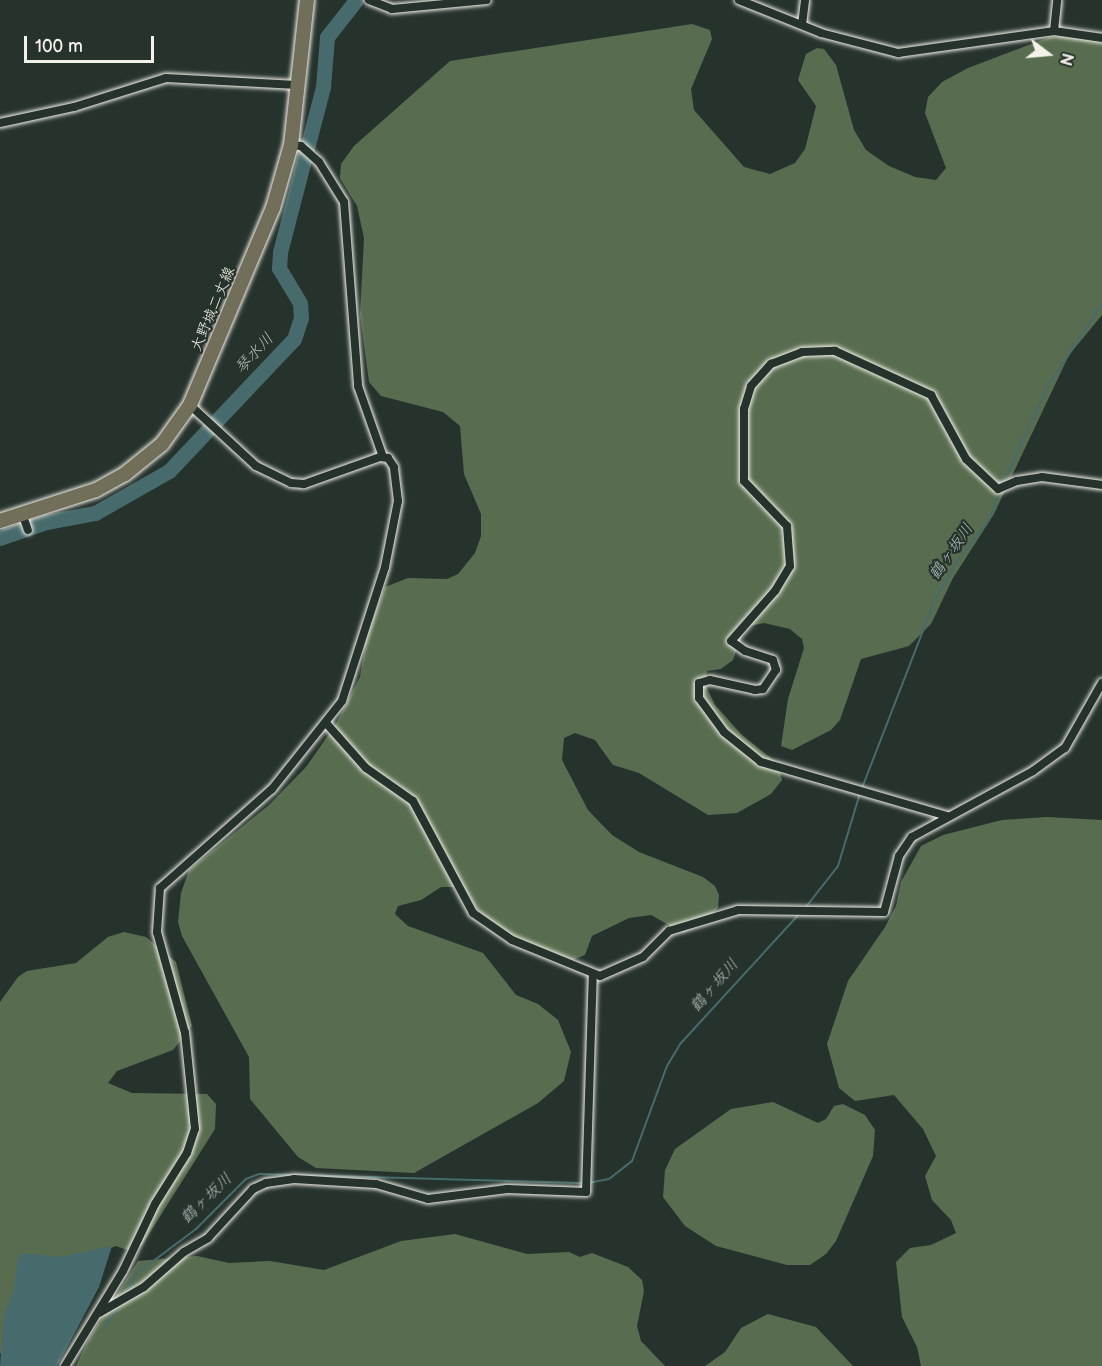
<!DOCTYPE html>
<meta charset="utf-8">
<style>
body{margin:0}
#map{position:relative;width:1102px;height:1366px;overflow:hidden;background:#26332d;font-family:"Balsamiq Sans","Klee One",sans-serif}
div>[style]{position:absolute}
.green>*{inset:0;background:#586d50}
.water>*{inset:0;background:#476b6c}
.stream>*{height:2px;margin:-1px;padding:0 1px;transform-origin:1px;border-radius:1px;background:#476b6c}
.river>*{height:15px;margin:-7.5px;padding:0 7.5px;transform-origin:7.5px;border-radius:7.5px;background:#476b6c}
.roads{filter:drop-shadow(0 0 2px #f4f1e8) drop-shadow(0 0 2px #f4f1e8)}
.minor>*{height:8px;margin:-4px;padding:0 4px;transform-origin:4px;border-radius:4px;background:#26332d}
.primary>*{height:14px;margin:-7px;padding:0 7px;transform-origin:7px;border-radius:7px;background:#716e59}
span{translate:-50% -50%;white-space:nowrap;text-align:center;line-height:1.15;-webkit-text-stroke:4.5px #26332d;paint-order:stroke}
.street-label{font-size:15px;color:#f4f1e8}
.water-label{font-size:16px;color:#afbbb6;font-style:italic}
.north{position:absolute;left:1018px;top:24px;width:60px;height:60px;-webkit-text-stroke:4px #26332d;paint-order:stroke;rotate:106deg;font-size:16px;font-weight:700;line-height:24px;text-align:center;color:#f4f1e8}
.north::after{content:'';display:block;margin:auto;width:21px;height:27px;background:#f4f1e8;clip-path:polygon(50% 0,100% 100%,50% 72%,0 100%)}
.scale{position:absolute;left:24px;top:36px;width:130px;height:27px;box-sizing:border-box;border:3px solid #f4f1e8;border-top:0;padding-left:8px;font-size:18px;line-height:21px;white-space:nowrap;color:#f4f1e8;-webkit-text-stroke:4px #26332d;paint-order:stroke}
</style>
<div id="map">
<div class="green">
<i style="clip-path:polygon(692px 24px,710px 30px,712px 39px,691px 89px,694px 110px,744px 167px,770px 174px,795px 163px,805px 149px,816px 106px,798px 80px,806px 54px,817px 48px,824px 49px,836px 65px,854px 130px,866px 150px,889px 166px,915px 177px,936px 180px,946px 168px,925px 113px,928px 97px,942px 82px,968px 68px,1050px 37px,1069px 36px,1102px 43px,1102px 315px,1069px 355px,994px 514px,953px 578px,931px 624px,909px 646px,861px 659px,840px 720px,831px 730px,792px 750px,781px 746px,788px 699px,804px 648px,802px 639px,790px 629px,764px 623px,745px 627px,733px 660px,721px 669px,707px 671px,705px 684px,715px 705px,742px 735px,778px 764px,782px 780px,771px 794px,737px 813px,708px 815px,639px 773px,613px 765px,595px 740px,575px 733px,564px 738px,562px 760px,588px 810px,612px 835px,639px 852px,703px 877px,715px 886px,719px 895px,718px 908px,702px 924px,683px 933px,651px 915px,629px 918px,592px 936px,585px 955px,570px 961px,513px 938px,481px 913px,458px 887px,441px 887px,421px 900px,398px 906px,395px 914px,408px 926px,483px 953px,516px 995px,538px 1004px,558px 1020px,571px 1052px,564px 1081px,538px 1103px,414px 1173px,316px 1168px,298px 1157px,250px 1099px,249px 1057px,182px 936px,178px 922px,181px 893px,189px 870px,269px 805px,306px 767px,334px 727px,360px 677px,366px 639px,385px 587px,408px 578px,447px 579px,458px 574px,475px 553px,481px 536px,481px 514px,464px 474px,460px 426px,443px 412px,381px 396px,369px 382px,360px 315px,364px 238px,357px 206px,340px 178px,341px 164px,354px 146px,450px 61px)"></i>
<i style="clip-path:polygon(1047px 817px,1102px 820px,1102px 1366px,921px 1366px,917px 1347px,902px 1317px,896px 1262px,910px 1248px,931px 1245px,956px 1233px,951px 1220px,932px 1200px,925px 1176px,936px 1156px,923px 1129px,894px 1095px,855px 1101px,839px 1088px,827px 1044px,848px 981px,885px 927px,896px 906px,901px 882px,921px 846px,943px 835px,1002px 820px)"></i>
<i style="clip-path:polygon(124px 932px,146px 937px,176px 962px,192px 1026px,173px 1050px,117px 1071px,108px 1083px,132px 1093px,207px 1094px,216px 1104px,215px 1129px,142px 1245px,130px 1251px,116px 1246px,102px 1251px,0 1354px,0 1002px,18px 977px,27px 971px,76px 963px,108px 937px)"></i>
<i style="clip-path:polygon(773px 1102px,818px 1123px,826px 1119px,834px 1106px,843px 1104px,865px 1115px,875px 1130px,873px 1156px,836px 1241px,826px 1254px,810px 1265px,787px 1265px,716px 1246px,685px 1226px,663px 1197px,665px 1170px,675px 1149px,731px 1109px)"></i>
<i style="clip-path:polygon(455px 1234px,527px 1254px,569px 1252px,580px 1257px,592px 1253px,628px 1267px,642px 1280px,644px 1291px,637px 1326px,641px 1341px,665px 1366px,76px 1366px,89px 1338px,138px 1261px,197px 1256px,229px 1263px,270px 1261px,324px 1270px,401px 1241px)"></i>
<i style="clip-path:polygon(768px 1314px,816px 1327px,853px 1366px,705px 1366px,725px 1352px,741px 1328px)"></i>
</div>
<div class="water">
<i style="clip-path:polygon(112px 1246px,99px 1287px,57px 1366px,0 1366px,4px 1315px,15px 1286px,17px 1260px,22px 1253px,60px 1257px)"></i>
</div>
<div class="stream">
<i style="left:1002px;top:485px;width:107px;rotate:-65.1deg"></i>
<i style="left:1047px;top:388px;width:100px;rotate:-56.8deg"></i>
<i style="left:862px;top:788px;width:207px;rotate:-68.8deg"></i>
<i style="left:937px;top:595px;width:44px;rotate:-58.8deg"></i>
<i style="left:960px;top:557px;width:47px;rotate:-51.9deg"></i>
<i style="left:989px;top:520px;width:32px;rotate:-70deg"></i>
<i style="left:805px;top:908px;width:53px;rotate:-51.8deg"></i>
<i style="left:838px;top:866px;width:76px;rotate:-73.2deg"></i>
<i style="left:588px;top:1183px;width:21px;rotate:-11deg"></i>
<i style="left:609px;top:1179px;width:29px;rotate:-38deg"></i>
<i style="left:632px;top:1161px;width:101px;rotate:-69.8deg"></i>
<i style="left:667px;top:1066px;width:27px;rotate:-59deg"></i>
<i style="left:681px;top:1043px;width:175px;rotate:-47.5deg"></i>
<i style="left:125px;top:1295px;width:24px;rotate:-62deg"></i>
<i style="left:136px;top:1274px;width:75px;rotate:-36.9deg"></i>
<i style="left:196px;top:1229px;width:71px;rotate:-45deg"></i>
<i style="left:246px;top:1179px;width:14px;rotate:-21deg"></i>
<i style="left:259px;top:1174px;width:323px;rotate:1.6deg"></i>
<i style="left:105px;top:1328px;width:27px;rotate:-59deg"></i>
</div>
<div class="river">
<i style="left:0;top:538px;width:49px;rotate:-19.2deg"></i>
<i style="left:46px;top:522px;width:50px;rotate:-10.4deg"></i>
<i style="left:95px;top:513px;width:85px;rotate:-29.6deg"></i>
<i style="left:169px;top:471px;width:182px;rotate:-46.6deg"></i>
<i style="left:294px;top:339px;width:22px;rotate:-72deg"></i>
<i style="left:301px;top:318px;width:15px;rotate:-94deg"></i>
<i style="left:300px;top:303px;width:41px;rotate:-121deg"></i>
<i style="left:279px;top:268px;width:16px;rotate:-86deg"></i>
<i style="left:280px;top:252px;width:171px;rotate:-75.4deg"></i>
<i style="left:323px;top:87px;width:50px;rotate:-85.4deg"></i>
<i style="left:327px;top:37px;width:47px;rotate:-51.9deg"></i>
</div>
<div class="roads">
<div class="minor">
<i style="left:369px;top:0;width:25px;rotate:21deg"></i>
<i style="left:392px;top:9px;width:95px;rotate:-5.4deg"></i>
<i style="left:739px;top:0;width:88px;rotate:21.9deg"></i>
<i style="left:821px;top:33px;width:80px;rotate:14.6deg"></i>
<i style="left:898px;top:53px;width:158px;rotate:-8deg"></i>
<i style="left:1054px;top:31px;width:49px;rotate:8.3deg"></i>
<i style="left:802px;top:25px;width:25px;rotate:-83deg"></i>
<i style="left:1054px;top:31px;width:31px;rotate:-84deg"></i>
<i style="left:0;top:123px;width:76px;rotate:-12.2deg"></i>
<i style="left:74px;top:107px;width:96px;rotate:-17.5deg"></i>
<i style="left:166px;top:78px;width:131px;rotate:3.1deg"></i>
<i style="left:291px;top:145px;width:10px;rotate:6deg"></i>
<i style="left:301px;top:146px;width:24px;rotate:42deg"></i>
<i style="left:319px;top:162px;width:47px;rotate:58deg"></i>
<i style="left:344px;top:202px;width:185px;rotate:85.6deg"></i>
<i style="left:358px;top:386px;width:75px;rotate:70.6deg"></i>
<i style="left:22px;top:513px;width:18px;rotate:71deg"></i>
<i style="left:326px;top:723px;width:60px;rotate:48.4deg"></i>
<i style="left:366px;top:768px;width:57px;rotate:35.1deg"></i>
<i style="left:413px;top:801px;width:127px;rotate:61.8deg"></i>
<i style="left:473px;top:913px;width:47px;rotate:34.7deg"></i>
<i style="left:512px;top:940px;width:95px;rotate:22.2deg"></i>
<i style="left:600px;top:976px;width:47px;rotate:-23.8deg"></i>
<i style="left:643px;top:957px;width:37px;rotate:-45deg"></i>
<i style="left:669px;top:931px;width:72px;rotate:-16.9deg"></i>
<i style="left:738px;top:910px;width:146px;rotate:0.8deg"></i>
<i style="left:884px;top:912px;width:58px;rotate:-75deg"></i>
<i style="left:899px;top:856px;width:23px;rotate:-56deg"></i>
<i style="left:912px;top:837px;width:138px;rotate:-28.6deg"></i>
<i style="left:1033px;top:771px;width:39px;rotate:-36deg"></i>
<i style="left:1065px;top:748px;width:75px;rotate:-60.4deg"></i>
<i style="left:947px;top:816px;width:194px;rotate:-163.8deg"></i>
<i style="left:761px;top:762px;width:48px;rotate:-141deg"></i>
<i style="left:724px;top:732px;width:42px;rotate:-126.3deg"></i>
<i style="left:699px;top:698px;width:15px;rotate:-90deg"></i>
<i style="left:699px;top:683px;width:11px;rotate:-15deg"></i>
<i style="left:710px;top:680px;width:46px;rotate:12.5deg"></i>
<i style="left:755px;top:690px;width:8px;rotate:-7deg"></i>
<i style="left:763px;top:689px;width:23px;rotate:-56deg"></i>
<i style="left:776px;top:670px;width:10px;rotate:-107deg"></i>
<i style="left:773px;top:660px;width:29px;rotate:-162deg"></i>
<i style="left:745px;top:651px;width:17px;rotate:-144deg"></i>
<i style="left:731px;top:641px;width:67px;rotate:-48.7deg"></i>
<i style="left:775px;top:591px;width:29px;rotate:-59deg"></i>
<i style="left:790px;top:566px;width:40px;rotate:-94.3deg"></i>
<i style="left:787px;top:526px;width:62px;rotate:-133.7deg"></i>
<i style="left:744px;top:481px;width:72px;rotate:-90deg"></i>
<i style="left:744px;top:409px;width:24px;rotate:-73deg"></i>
<i style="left:751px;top:386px;width:30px;rotate:-48deg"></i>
<i style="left:771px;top:364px;width:33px;rotate:-21deg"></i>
<i style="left:802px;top:352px;width:33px;rotate:-2deg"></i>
<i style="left:835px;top:351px;width:106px;rotate:24.6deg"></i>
<i style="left:931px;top:395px;width:73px;rotate:61.3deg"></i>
<i style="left:966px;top:459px;width:44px;rotate:43.2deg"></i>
<i style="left:998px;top:489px;width:21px;rotate:-23deg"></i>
<i style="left:1017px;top:481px;width:25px;rotate:-9deg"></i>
<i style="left:1042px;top:477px;width:61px;rotate:7.6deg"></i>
<i style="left:99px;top:1313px;width:52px;rotate:-30deg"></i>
<i style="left:144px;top:1287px;width:53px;rotate:-41.2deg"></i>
<i style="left:184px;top:1252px;width:28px;rotate:-30deg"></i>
<i style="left:208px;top:1238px;width:67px;rotate:-47.4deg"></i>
<i style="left:253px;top:1189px;width:14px;rotate:-25deg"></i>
<i style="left:266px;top:1183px;width:28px;rotate:-8deg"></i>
<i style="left:294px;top:1179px;width:82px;rotate:3.5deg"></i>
<i style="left:376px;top:1184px;width:54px;rotate:16.1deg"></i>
<i style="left:428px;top:1199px;width:80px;rotate:-7.2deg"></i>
<i style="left:507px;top:1189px;width:79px;rotate:2.2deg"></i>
<i style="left:586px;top:1192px;width:218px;rotate:-88.2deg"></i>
<i style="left:65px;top:1366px;width:111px;rotate:-58.6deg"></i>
<i style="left:123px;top:1271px;width:74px;rotate:-64.5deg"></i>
<i style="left:155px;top:1204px;width:60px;rotate:-57.9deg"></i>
<i style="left:187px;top:1153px;width:25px;rotate:-72deg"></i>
<i style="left:195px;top:1129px;width:97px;rotate:-95.9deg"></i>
<i style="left:185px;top:1033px;width:105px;rotate:-105.5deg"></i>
<i style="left:157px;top:932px;width:44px;rotate:-86.1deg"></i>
<i style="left:160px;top:888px;width:149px;rotate:-41.5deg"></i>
<i style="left:272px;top:789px;width:112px;rotate:-51.5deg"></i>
<i style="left:342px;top:701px;width:141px;rotate:-72.2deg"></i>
<i style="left:385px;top:567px;width:67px;rotate:-78.9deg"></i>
<i style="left:398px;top:501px;width:34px;rotate:-97deg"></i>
<i style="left:394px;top:467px;width:11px;rotate:-124deg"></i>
<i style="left:388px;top:458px;width:8px;rotate:-173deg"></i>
<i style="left:380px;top:457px;width:81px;rotate:160.4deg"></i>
<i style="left:304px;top:484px;width:13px;rotate:-176deg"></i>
<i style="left:291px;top:483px;width:39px;rotate:-154deg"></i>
<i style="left:256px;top:466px;width:90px;rotate:-137.3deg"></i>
</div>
<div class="primary">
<i style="left:0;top:521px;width:101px;rotate:-17.9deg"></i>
<i style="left:96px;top:490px;width:33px;rotate:-29deg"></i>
<i style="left:125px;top:474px;width:48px;rotate:-39deg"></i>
<i style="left:162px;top:444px;width:48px;rotate:-54.3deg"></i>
<i style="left:190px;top:405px;width:214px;rotate:-67.2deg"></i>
<i style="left:273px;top:208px;width:66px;rotate:-74.1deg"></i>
<i style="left:291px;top:145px;width:146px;rotate:-83.7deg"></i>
</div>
</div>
<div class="street-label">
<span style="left:213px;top:309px;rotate:-67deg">大野城二丈線</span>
</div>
<div class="water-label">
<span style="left:255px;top:354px;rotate:-47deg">琴水川</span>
<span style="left:952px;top:552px;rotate:-55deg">鶴ヶ坂川</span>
<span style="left:715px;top:986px;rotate:-49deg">鶴ヶ坂川</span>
<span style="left:207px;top:1199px;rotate:-44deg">鶴ヶ坂川</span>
</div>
<div class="north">N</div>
<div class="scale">100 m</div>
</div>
